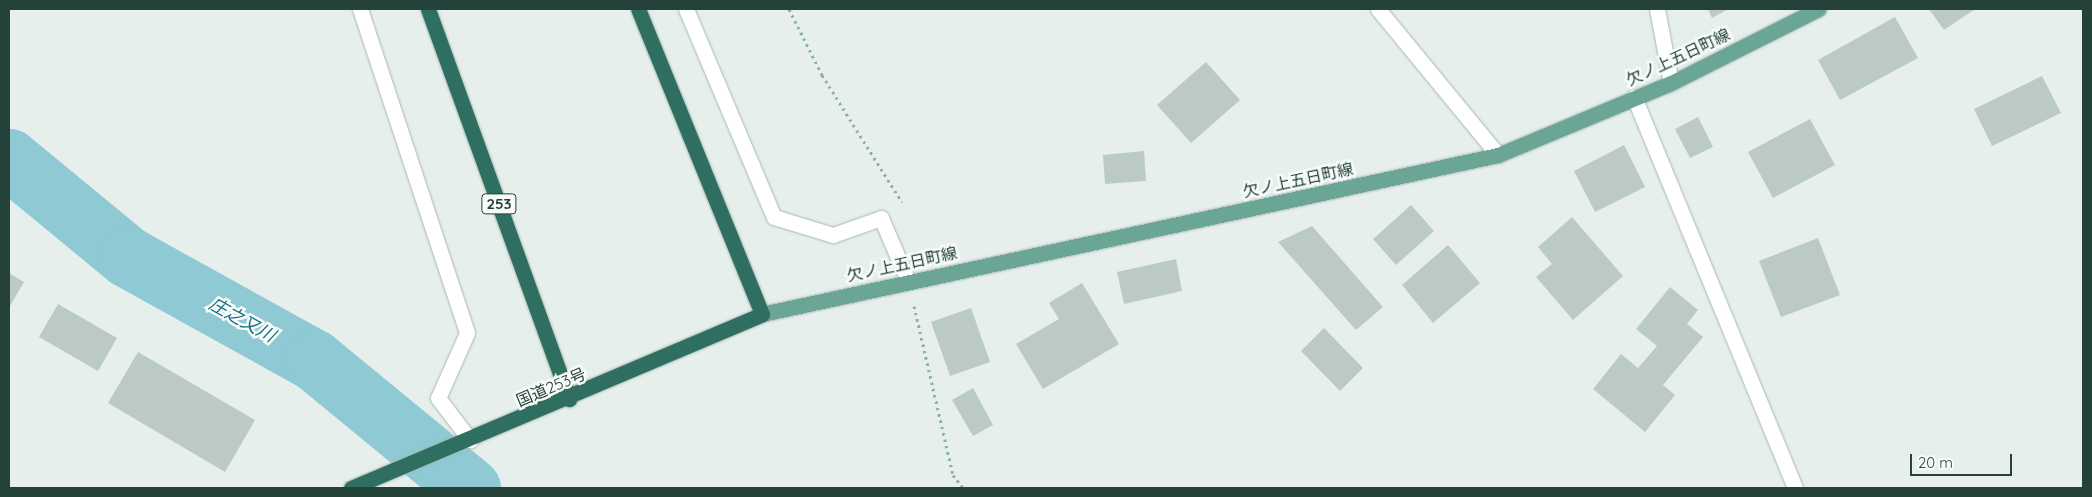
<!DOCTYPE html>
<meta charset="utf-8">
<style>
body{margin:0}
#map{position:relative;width:2092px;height:497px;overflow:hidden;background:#e6efeb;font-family:Quicksand,"Noto Sans JP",sans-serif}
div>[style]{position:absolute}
.river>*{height:61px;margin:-30.5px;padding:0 30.5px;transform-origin:30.5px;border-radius:30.5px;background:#8ec9d4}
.building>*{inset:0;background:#bbcac4}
.path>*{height:3px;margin-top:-1.5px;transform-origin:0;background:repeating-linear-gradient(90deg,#86b3a5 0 2.5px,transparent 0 6.5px)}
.roads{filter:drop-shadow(0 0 1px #a8b8b2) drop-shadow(0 0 1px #a8b8b2)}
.minor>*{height:15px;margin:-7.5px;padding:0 7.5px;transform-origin:7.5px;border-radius:7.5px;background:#fff}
.major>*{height:15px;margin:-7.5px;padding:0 7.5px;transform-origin:7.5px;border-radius:7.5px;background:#6aa596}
.highway>*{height:15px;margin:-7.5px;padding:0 7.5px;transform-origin:7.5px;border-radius:7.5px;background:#2f6f62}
span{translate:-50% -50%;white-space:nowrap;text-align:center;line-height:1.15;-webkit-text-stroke:5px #f7fbf9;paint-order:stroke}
.shield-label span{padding:1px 4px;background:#f7fbf9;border:1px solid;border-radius:4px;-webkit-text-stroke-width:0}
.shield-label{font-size:15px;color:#24423a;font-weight:700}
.street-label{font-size:16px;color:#24423a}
.water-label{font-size:18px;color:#1c6f80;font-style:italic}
.frame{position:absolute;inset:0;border:10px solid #24423a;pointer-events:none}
.scale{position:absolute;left:1910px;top:454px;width:102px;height:22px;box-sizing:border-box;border:2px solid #24423a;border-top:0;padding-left:6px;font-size:15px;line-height:18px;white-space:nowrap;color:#24423a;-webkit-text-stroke:4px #f7fbf9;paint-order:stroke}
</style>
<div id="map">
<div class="river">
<i style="left:9px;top:159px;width:154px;rotate:39.5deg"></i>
<i style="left:128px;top:257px;width:213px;rotate:29deg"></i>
<i style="left:314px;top:360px;width:202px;rotate:39.4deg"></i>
</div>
<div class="building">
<i style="clip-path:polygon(1708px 9px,1728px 9px,1712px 18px)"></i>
<i style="clip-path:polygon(1929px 9px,1975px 9px,1944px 30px)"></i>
<i style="clip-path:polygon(1895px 17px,1918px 58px,1840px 100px,1818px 60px)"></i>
<i style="clip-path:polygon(1206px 62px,1240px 100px,1191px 143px,1157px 105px)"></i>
<i style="clip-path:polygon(2042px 76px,2061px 113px,1992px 146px,1974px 109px)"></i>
<i style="clip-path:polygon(1698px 117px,1713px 147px,1690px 158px,1675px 129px)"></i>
<i style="clip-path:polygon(1810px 119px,1835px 165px,1773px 198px,1748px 152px)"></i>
<i style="clip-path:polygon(1624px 145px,1645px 187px,1595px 212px,1574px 171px)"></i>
<i style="clip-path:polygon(1144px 151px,1146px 181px,1105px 184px,1103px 155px)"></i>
<i style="clip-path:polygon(1411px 205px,1434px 231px,1396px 265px,1373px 239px)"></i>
<i style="clip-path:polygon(1572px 217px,1623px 276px,1573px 320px,1536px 277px,1552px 264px,1538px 247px)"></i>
<i style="clip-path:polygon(1312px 226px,1383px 307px,1356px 330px,1278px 242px)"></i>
<i style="clip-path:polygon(1818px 238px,1840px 295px,1781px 317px,1759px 261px)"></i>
<i style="clip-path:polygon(1448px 245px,1480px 283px,1433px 323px,1402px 285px)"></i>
<i style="clip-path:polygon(1176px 259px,1182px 291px,1124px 304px,1117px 272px)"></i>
<i style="clip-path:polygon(9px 273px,24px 282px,9px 308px)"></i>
<i style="clip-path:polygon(1082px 283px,1119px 344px,1043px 389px,1016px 344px,1059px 319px,1049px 303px)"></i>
<i style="clip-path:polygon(1670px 287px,1698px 310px,1687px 324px,1703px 337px,1663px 385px,1675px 395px,1645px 432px,1593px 389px,1621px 354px,1638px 368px,1657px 346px,1636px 329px)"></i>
<i style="clip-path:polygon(58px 304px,117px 338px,98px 371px,39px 337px)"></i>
<i style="clip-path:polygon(971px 308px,990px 362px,950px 376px,931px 322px)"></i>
<i style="clip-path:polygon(1324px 328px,1363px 368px,1340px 391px,1301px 351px)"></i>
<i style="clip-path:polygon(138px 352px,255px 420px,225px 472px,108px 403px)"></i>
<i style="clip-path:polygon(973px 388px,993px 425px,973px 436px,952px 400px)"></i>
</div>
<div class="path">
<i style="left:789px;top:9px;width:74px;rotate:63.4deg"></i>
<i style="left:822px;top:75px;width:150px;rotate:57.8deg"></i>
<i style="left:914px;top:306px;width:173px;rotate:77deg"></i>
<i style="left:953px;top:475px;width:16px;rotate:52deg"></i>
</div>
<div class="roads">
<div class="minor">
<i style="left:360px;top:9px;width:341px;rotate:71.7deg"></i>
<i style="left:467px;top:333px;width:71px;rotate:114deg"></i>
<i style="left:438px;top:398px;width:53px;rotate:52.7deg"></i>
<i style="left:686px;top:9px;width:226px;rotate:67.1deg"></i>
<i style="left:774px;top:217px;width:62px;rotate:17deg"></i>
<i style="left:833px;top:235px;width:51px;rotate:-19.5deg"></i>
<i style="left:881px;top:218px;width:69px;rotate:66.8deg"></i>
<i style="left:1378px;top:9px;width:189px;rotate:50.6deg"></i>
<i style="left:1657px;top:9px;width:75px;rotate:79.3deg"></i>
<i style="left:1634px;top:97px;width:423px;rotate:67.6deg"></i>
</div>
<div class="major">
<i style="left:762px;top:314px;width:753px;rotate:-12.19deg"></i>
<i style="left:1498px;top:155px;width:187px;rotate:-22.6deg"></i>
<i style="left:1671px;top:83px;width:165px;rotate:-26.7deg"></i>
</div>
<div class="highway">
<i style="left:428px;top:9px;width:415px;rotate:70.1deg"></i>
<i style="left:351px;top:488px;width:446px;rotate:-22.9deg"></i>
<i style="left:762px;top:314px;width:329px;rotate:-112.1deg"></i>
</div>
</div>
<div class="shield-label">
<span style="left:499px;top:204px">253</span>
</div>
<div class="street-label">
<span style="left:1678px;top:57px;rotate:-25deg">欠ノ上五日町線</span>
<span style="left:1298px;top:180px;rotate:-12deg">欠ノ上五日町線</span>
<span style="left:902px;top:264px;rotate:-12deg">欠ノ上五日町線</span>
<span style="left:551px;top:387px;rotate:-23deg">国道253号</span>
</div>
<div class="water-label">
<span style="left:242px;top:320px;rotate:29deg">庄之又川</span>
</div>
<div class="frame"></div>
<div class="scale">20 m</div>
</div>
